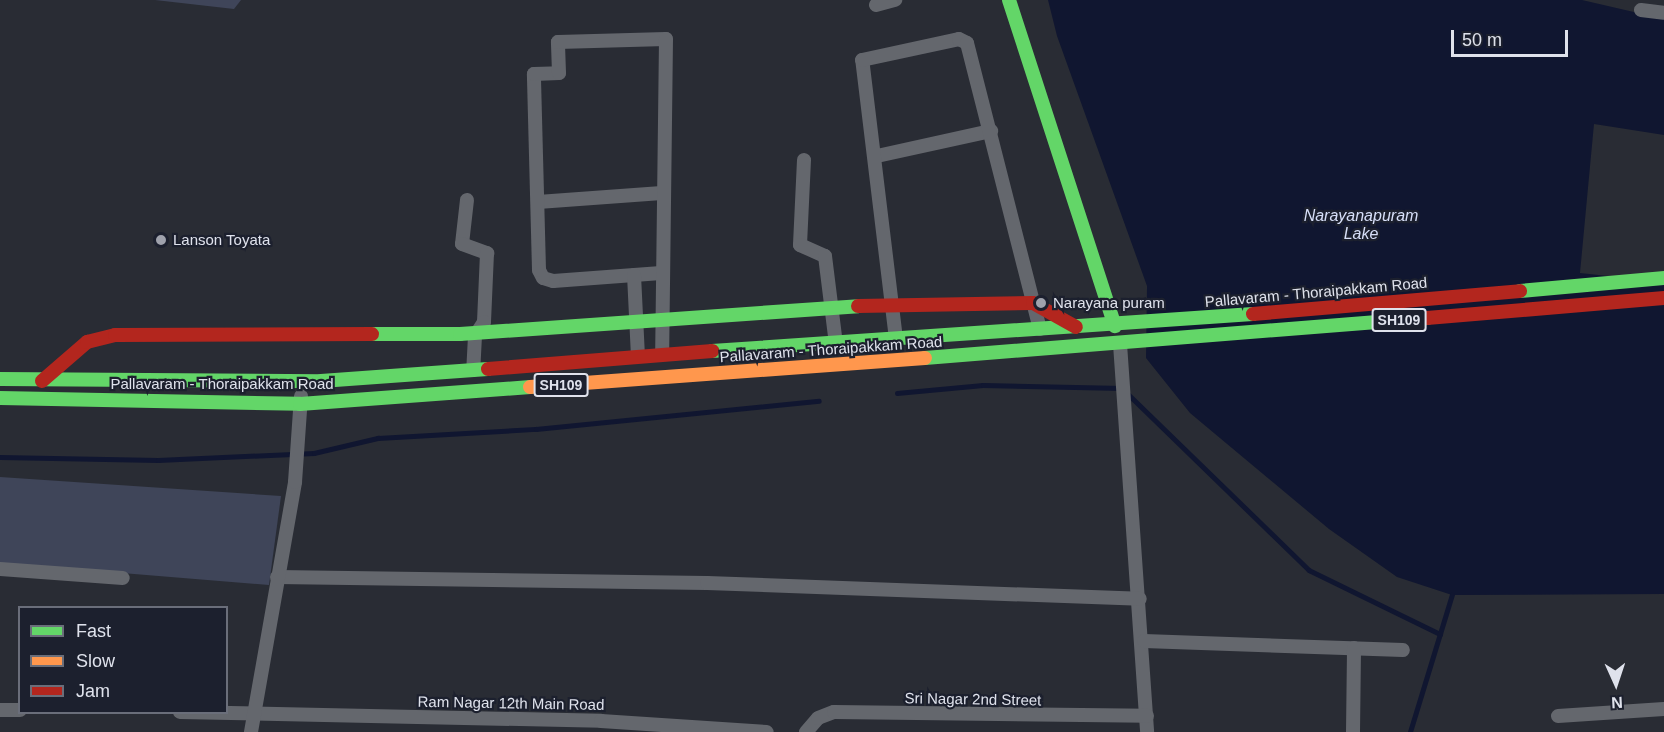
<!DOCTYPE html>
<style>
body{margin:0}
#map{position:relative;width:1664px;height:732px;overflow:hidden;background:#292c34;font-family:Helvetica,sans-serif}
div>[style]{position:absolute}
.green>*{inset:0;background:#3f4559}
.water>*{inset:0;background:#101630}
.stream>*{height:4.5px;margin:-2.25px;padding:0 2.25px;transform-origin:2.25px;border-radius:2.25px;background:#101630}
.street>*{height:14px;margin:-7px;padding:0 7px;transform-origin:7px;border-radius:7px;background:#64676d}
.fast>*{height:14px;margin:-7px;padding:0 7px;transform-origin:7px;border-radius:7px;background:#63d668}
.slow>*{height:14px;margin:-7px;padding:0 7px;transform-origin:7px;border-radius:7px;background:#ff974d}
.jam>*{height:14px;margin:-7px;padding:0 7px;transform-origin:7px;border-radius:7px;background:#b3261e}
.dots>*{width:16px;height:16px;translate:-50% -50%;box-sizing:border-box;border:3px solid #1c202e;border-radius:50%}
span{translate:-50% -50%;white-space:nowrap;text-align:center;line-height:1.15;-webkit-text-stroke:4.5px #1c202e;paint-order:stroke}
.shield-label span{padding:2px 4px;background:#1c202e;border:2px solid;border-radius:4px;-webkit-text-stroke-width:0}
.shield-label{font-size:14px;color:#dfe2ec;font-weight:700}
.poi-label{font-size:15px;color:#dfe2ec}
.left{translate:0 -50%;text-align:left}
.street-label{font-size:15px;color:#dfe2ec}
.water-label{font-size:16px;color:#d7dff8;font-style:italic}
.legend{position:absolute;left:18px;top:606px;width:210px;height:108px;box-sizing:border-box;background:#1c202e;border:2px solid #6a6e7a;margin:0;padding:8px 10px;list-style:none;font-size:18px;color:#dfe2ec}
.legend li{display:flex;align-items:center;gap:12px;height:30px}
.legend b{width:30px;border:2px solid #6a6e7a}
.north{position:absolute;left:1586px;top:654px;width:60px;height:60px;-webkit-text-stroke:4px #1c202e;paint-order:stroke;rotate:177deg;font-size:16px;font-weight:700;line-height:24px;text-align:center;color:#dfe2ec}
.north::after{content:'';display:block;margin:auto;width:21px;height:27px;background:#dfe2ec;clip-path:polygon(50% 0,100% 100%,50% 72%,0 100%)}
.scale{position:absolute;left:1451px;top:30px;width:117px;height:27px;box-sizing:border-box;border:3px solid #dfe2ec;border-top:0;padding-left:8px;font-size:18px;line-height:21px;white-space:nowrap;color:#dfe2ec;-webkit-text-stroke:4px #1c202e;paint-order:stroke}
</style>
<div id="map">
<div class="green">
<i style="clip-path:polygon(155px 0,241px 0,234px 9px)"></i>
<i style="clip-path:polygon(0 477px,281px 496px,269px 585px,0 563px)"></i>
</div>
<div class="water">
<i style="clip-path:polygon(1048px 0,1582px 0,1664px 19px,1664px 135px,1594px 124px,1580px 273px,1664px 282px,1664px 594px,1452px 595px,1397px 577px,1329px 529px,1190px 413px,1146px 358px,1147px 286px,1057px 36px)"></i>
</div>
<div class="stream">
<i style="left:897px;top:393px;width:86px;rotate:-5.3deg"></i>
<i style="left:983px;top:385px;width:139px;rotate:1.2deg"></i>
<i style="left:1122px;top:388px;width:261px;rotate:44.2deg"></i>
<i style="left:1309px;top:570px;width:146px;rotate:26deg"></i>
<i style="left:0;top:457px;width:158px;rotate:1.1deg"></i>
<i style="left:158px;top:460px;width:156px;rotate:-2.6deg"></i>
<i style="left:314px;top:453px;width:66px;rotate:-13.2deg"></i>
<i style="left:378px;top:438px;width:158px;rotate:-3.3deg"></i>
<i style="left:536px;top:429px;width:284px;rotate:-5.7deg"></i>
<i style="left:1410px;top:732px;width:143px;rotate:-73deg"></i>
</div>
<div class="street">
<i style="left:876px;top:5px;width:20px;rotate:-15deg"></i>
<i style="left:1641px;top:10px;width:23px;rotate:7deg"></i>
<i style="left:877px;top:156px;width:117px;rotate:-12.4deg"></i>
<i style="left:804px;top:160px;width:85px;rotate:92.7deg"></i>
<i style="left:800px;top:245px;width:27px;rotate:24deg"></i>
<i style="left:825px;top:256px;width:89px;rotate:82.9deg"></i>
<i style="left:467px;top:200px;width:44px;rotate:96.5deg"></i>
<i style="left:462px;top:244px;width:27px;rotate:20deg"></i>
<i style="left:487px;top:253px;width:69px;rotate:92.5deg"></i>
<i style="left:484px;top:322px;width:17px;rotate:123deg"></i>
<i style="left:475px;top:336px;width:34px;rotate:93deg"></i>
<i style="left:538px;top:202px;width:124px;rotate:-4.2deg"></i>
<i style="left:661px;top:273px;width:108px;rotate:175.8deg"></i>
<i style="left:553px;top:281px;width:10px;rotate:-163deg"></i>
<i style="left:543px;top:278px;width:9px;rotate:-117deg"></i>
<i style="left:539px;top:270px;width:196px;rotate:-91.5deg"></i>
<i style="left:534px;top:74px;width:25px;rotate:-2deg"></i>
<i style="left:559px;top:73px;width:31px;rotate:-92deg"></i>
<i style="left:558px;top:42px;width:108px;rotate:-1.6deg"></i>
<i style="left:666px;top:39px;width:315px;rotate:90.7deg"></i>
<i style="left:634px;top:275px;width:81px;rotate:87.2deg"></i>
<i style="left:896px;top:339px;width:281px;rotate:-96.9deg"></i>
<i style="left:862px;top:60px;width:99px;rotate:-12.2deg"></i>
<i style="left:959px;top:39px;width:9px;rotate:27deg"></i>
<i style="left:967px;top:43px;width:295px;rotate:75.7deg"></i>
<i style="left:1120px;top:344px;width:389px;rotate:86deg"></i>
<i style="left:0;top:569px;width:123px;rotate:4.2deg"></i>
<i style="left:277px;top:577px;width:430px;rotate:0.8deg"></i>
<i style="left:707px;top:583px;width:433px;rotate:2.1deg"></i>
<i style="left:1144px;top:641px;width:259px;rotate:2deg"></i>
<i style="left:0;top:710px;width:20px"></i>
<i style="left:180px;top:712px;width:421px;rotate:1.2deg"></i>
<i style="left:601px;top:721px;width:166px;rotate:3.8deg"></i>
<i style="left:1558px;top:716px;width:106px;rotate:-3.8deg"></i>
<i style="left:251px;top:732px;width:254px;rotate:-80deg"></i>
<i style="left:295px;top:482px;width:86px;rotate:-86deg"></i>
<i style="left:806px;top:732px;width:18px;rotate:-49deg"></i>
<i style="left:818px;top:718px;width:17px;rotate:-21deg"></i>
<i style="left:834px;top:712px;width:313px;rotate:0.7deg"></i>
<i style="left:1353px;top:732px;width:84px;rotate:-89.3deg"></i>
</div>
<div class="fast">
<i style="left:1009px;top:0;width:343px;rotate:72deg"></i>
<i style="left:1520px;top:291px;width:145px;rotate:-5.2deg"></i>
<i style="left:372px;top:334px;width:88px"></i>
<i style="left:460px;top:334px;width:399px;rotate:-4deg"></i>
<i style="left:712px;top:351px;width:542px;rotate:-3.91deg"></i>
<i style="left:925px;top:358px;width:504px;rotate:-4.56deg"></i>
<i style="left:0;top:379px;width:321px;rotate:0.4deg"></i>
<i style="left:321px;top:381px;width:167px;rotate:-4.1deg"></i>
<i style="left:0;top:398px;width:300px;rotate:1.1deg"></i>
<i style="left:300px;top:404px;width:231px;rotate:-4.2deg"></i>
</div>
<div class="slow">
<i style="left:530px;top:387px;width:396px;rotate:-4.2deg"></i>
</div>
<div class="jam">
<i style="left:858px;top:306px;width:175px;rotate:-1deg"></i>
<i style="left:1033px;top:303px;width:49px;rotate:29.2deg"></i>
<i style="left:1253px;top:314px;width:268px;rotate:-4.9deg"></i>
<i style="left:1427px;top:318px;width:238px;rotate:-4.8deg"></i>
<i style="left:488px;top:369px;width:225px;rotate:-4.6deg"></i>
<i style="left:42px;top:381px;width:60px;rotate:-40.9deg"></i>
<i style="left:87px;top:342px;width:29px;rotate:-14deg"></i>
<i style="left:115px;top:335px;width:257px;rotate:-0.2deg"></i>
</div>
<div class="dots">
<i style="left:161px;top:240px;background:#9fa2ac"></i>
<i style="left:1041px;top:303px;background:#9fa2ac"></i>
</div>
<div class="shield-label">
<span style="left:1399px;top:320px">SH109</span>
<span style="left:561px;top:385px">SH109</span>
</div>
<div class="poi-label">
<span class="left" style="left:173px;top:240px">Lanson Toyata</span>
<span class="left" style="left:1053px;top:303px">Narayana puram</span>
</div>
<div class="street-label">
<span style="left:1316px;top:292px;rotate:-5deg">Pallavaram - Thoraipakkam Road</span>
<span style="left:831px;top:349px;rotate:-4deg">Pallavaram - Thoraipakkam Road</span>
<span style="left:222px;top:384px">Pallavaram - Thoraipakkam Road</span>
<span style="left:973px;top:699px;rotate:1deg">Sri Nagar 2nd Street</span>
<span style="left:511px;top:703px;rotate:1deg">Ram Nagar 12th Main Road</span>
</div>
<div class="water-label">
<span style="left:1361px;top:225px">Narayanapuram<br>Lake</span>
</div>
<ul class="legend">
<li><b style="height:8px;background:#63d668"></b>Fast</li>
<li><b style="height:8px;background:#ff974d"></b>Slow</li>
<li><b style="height:8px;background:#b3261e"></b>Jam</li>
</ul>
<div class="north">N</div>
<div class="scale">50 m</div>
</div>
